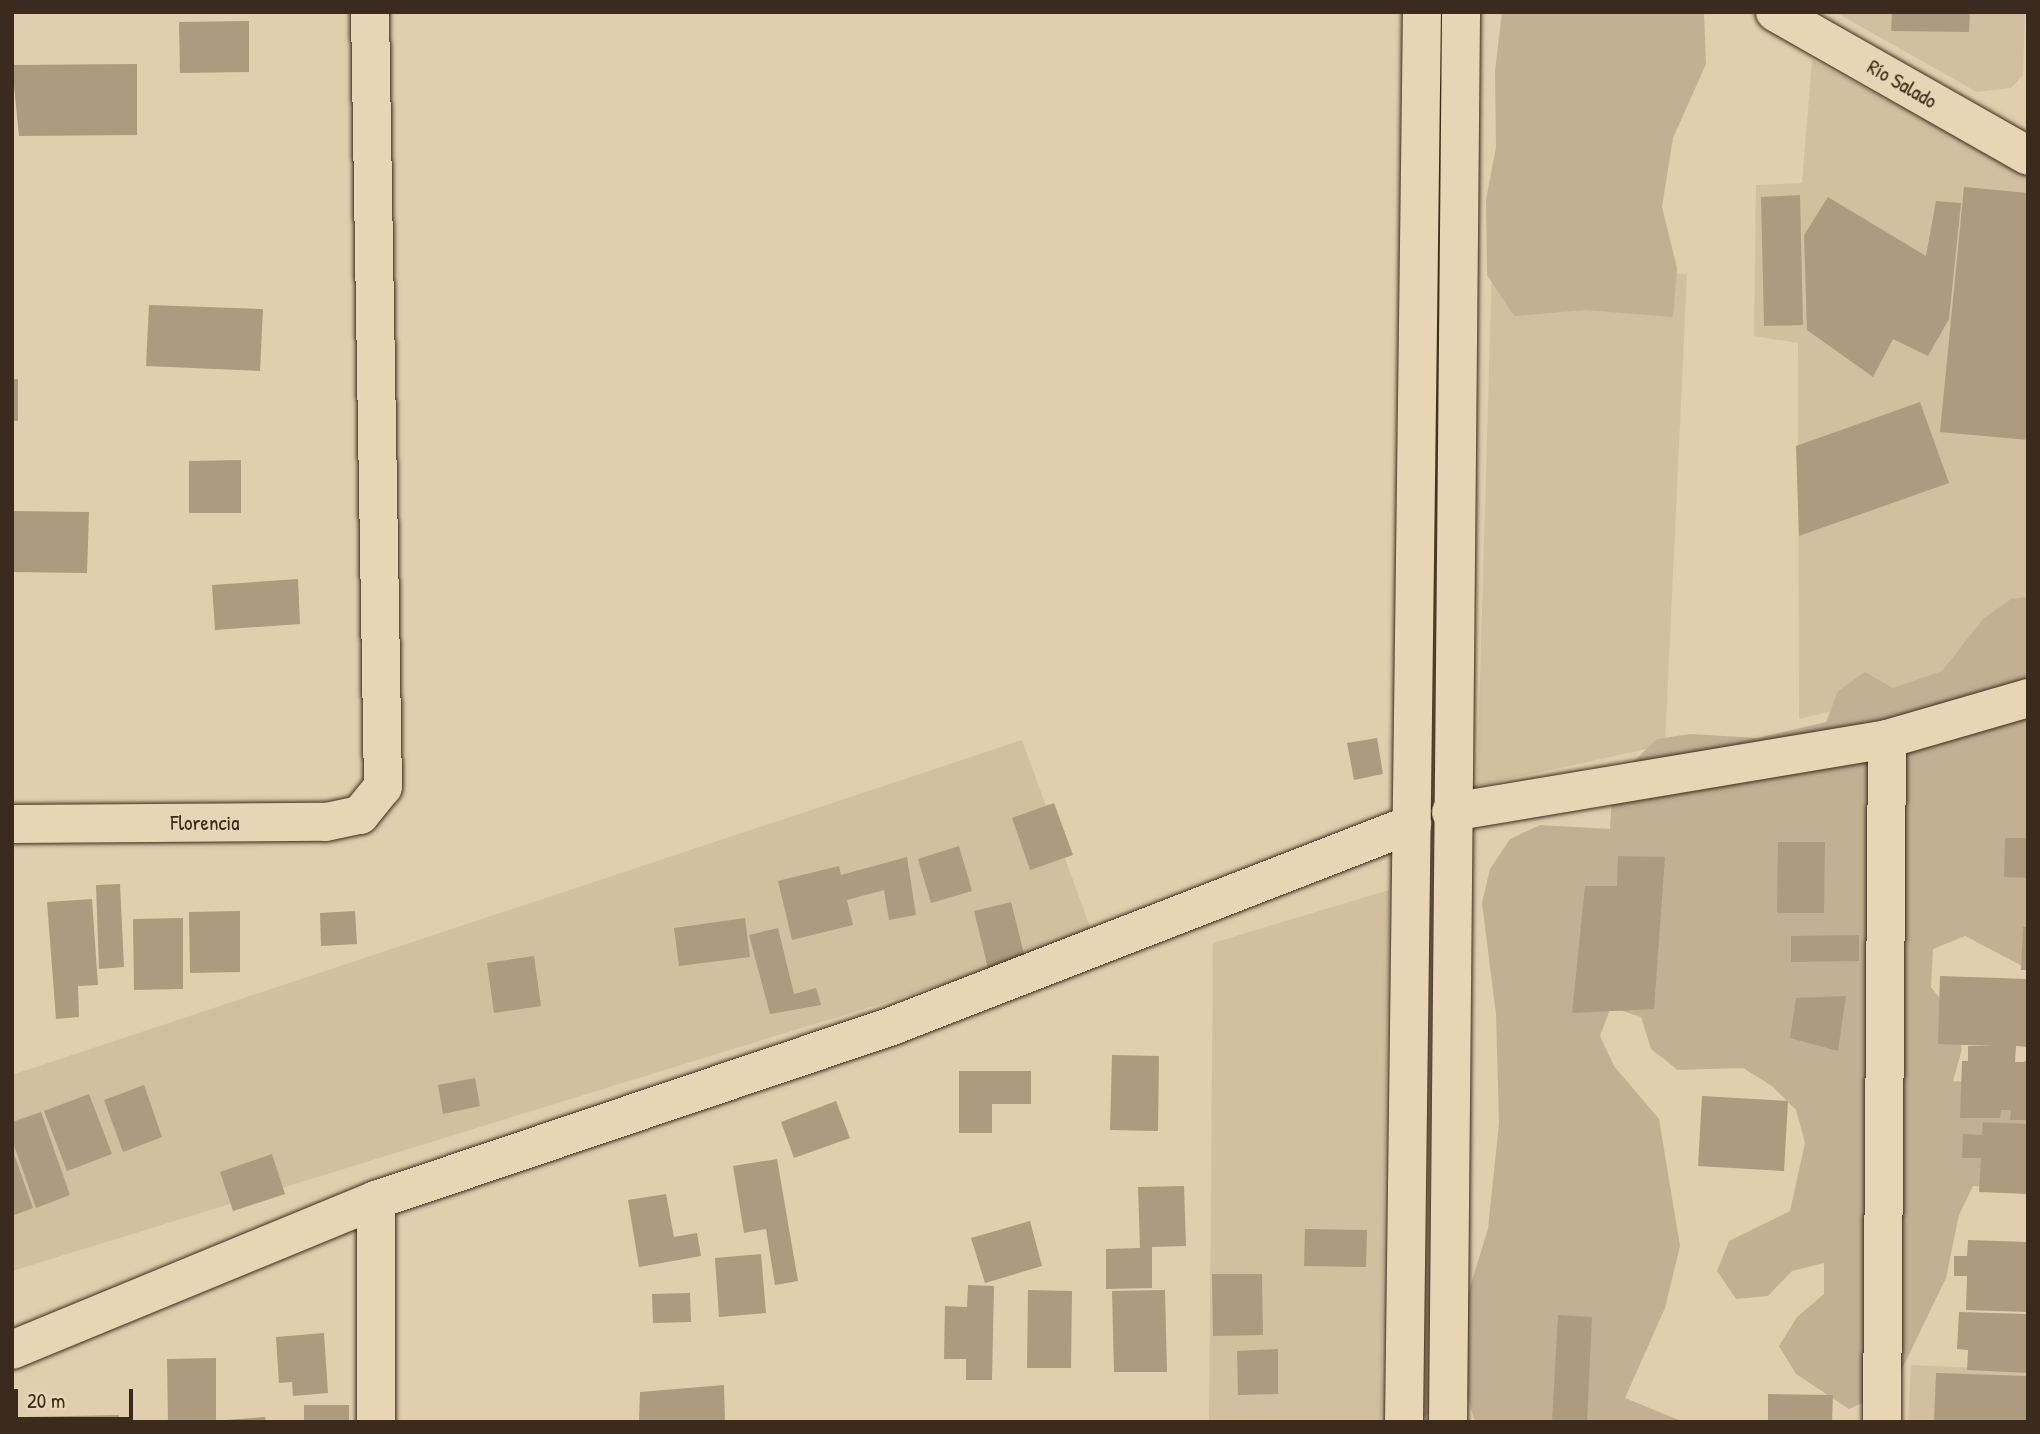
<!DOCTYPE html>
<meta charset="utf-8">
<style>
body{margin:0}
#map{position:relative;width:2040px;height:1434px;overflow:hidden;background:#e1cead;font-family:"Patrick Hand",sans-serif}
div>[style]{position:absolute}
.built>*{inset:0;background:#d1bfa0}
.green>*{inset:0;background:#c3b093}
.building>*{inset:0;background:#ad9b80}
.roads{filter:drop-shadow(0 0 2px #3b2a1e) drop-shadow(0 0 2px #3b2a1e)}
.minor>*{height:38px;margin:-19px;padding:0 19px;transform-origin:19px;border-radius:19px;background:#e8d5b3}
.secondary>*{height:38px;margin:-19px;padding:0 19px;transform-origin:19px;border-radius:19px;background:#e8d5b3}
span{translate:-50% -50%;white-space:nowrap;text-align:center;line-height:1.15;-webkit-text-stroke:5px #e8d5b3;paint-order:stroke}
.street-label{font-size:21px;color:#3b2a1e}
.frame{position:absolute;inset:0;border:14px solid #3b2a1e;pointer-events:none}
.scale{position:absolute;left:14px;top:1389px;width:119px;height:32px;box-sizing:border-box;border:4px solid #3b2a1e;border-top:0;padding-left:9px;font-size:21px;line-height:24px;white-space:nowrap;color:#3b2a1e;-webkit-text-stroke:5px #e8d5b3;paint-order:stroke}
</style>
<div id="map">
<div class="built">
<i style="clip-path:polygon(1835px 12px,2025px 12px,2023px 75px,2011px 88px,1977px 92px)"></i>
<i style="clip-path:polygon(1812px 60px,2028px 174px,2028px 663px,1799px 719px,1798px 343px,1754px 336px,1756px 185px,1802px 183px)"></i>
<i style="clip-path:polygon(1492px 266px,1687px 274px,1665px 745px,1477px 786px)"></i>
<i style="clip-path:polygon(1022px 740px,1094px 938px,12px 1271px,12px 1075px)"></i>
<i style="clip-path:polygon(1389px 890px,1381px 1422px,1209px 1422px,1213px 943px)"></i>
<i style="clip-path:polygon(1911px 1365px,2028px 1370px,2028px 1422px,1908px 1422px)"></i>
</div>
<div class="green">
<i style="clip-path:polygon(1436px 12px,1448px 12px,1429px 1414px,1421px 1419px)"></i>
<i style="clip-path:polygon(1502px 12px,1704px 12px,1706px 64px,1673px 138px,1662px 207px,1677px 268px,1673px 317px,1585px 310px,1514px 316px,1487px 275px,1486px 200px,1496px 147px,1495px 71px)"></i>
<i style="clip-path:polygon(2028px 597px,2028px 969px,1965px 936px,1933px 949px,1931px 987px,1952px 1014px,1962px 1049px,1953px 1081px,1985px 1084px,2028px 1059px,2028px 1190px,1973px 1186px,1959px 1215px,1946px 1278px,1902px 1369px,1881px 1394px,1849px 1409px,1796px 1374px,1779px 1346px,1797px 1317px,1824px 1294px,1824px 1263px,1792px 1271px,1768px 1296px,1736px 1299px,1717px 1271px,1729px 1241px,1790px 1211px,1805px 1143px,1796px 1110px,1772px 1086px,1743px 1068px,1678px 1070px,1651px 1049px,1641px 1017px,1611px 1007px,1600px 1036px,1614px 1066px,1659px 1119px,1680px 1246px,1665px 1308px,1625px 1398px,1684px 1422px,1475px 1422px,1458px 1364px,1457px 1329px,1488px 1229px,1499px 1123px,1496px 1014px,1482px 903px,1490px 869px,1510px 839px,1540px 825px,1610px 829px,1612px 794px,1630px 765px,1657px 739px,1690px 734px,1758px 738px,1826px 722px,1838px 691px,1865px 672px,1893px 688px,1942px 671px,1983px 619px,2011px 599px)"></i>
</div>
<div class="building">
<i style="clip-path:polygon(1892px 12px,1970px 12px,1969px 32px,1891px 31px)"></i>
<i style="clip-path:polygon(249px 21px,249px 72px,180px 73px,179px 22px)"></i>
<i style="clip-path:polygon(137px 64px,137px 135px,19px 136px,12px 65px)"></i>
<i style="clip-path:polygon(1964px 187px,2028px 193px,2028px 440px,1940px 432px)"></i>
<i style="clip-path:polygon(1800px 195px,1803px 325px,1764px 326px,1761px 197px)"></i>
<i style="clip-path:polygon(1828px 197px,1926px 256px,1936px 201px,1961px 203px,1949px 319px,1928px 356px,1893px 339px,1873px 377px,1807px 330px,1804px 235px)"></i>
<i style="clip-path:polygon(149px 305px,263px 309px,260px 371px,146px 366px)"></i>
<i style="clip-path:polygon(12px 379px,18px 379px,18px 421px,12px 421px)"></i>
<i style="clip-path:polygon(1920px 402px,1949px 483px,1799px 536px,1796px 446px)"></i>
<i style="clip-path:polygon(241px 460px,241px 513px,189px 513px,189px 461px)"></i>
<i style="clip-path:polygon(12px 511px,89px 512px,87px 573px,12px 572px)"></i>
<i style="clip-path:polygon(298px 579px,300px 624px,215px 630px,212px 585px)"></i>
<i style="clip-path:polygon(1377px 738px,1383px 774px,1354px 780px,1347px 743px)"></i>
<i style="clip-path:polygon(1054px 803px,1073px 855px,1030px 870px,1012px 818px)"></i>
<i style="clip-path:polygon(2005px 838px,2028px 838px,2028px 878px,2004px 877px)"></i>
<i style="clip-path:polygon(1778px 842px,1825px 842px,1824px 913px,1777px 913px)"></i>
<i style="clip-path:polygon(959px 846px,972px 891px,931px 903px,918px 859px)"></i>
<i style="clip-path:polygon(1618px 856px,1665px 857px,1654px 1009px,1572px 1013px,1585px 886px,1617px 886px)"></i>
<i style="clip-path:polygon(907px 857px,916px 915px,889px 920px,884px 890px,847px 900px,853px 925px,792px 940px,778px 881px,839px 866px,841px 875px)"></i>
<i style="clip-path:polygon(120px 884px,124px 967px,99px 969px,96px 885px)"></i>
<i style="clip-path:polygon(92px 899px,98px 985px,78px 986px,79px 1017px,56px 1019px,47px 902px)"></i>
<i style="clip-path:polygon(1011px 902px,1025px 958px,988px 968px,974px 911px)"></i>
<i style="clip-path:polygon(240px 911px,240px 972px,190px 973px,189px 912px)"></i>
<i style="clip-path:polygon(355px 911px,357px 944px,321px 946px,320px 913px)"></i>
<i style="clip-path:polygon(183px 918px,183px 989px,134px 990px,133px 919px)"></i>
<i style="clip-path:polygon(745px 918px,750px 957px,679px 966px,674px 928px)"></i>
<i style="clip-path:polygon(2023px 927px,2028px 927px,2028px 970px,2021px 970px)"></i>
<i style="clip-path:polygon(778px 928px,794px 994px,816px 988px,821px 1005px,770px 1014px,749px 935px)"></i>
<i style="clip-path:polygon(1859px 935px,1859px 961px,1791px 962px,1791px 936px)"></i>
<i style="clip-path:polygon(534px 956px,541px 1006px,494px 1013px,487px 963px)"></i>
<i style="clip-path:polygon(1940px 976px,2028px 979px,2028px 1047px,2016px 1046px,2015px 1062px,2028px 1062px,2028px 1120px,2010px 1120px,2011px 1110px,2001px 1110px,2000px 1118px,1960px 1118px,1962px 1061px,1968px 1061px,1968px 1046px,1994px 1046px,1938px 1044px)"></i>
<i style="clip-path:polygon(1846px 996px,1838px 1051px,1790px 1038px,1796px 998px)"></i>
<i style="clip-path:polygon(1112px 1055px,1159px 1056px,1158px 1131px,1110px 1130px)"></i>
<i style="clip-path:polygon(959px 1071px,1031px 1071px,1031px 1104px,992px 1104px,992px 1133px,959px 1133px)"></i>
<i style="clip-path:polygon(475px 1078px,480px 1106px,443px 1114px,438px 1085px)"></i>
<i style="clip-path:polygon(144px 1085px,162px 1137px,123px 1152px,104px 1100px)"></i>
<i style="clip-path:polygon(89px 1094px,112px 1154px,67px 1171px,44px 1111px)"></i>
<i style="clip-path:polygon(1702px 1096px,1788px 1101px,1784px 1171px,1698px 1166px)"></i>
<i style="clip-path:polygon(836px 1101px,850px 1138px,794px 1158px,781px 1122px)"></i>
<i style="clip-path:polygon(41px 1112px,70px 1195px,36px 1208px,12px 1140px,12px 1122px)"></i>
<i style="clip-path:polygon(1983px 1122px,2028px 1124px,2028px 1194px,1979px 1192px,1981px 1158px,1962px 1158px,1963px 1134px,1982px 1135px)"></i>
<i style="clip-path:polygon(13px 1151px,33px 1208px,12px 1216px,12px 1152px)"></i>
<i style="clip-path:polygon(272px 1154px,285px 1194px,233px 1211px,220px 1172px)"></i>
<i style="clip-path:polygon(777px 1159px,798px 1281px,775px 1285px,766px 1229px,744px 1233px,733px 1166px)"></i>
<i style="clip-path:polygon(1184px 1186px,1186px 1246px,1152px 1247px,1152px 1288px,1106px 1289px,1106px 1249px,1140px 1248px,1138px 1187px)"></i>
<i style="clip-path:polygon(666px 1194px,674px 1237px,697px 1233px,701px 1256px,639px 1267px,628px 1200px)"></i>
<i style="clip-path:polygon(1030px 1221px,1042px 1266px,985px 1283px,971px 1238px)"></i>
<i style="clip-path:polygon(1305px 1229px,1367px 1230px,1366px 1267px,1304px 1266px)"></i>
<i style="clip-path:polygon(1968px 1240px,2028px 1242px,2028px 1312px,1966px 1310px,1967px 1276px,1954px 1276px,1954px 1256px,1967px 1256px)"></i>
<i style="clip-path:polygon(761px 1254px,766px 1313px,719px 1317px,715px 1258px)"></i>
<i style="clip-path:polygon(1212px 1274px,1262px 1274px,1263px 1335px,1213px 1336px)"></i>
<i style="clip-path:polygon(968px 1285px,994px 1286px,992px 1380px,966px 1380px,966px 1359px,944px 1359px,945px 1306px,967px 1307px)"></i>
<i style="clip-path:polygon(1028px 1290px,1072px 1291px,1071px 1368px,1027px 1368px)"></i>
<i style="clip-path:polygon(1165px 1290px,1167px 1372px,1114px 1372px,1112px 1291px)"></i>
<i style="clip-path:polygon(690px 1293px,691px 1322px,653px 1323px,652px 1294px)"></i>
<i style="clip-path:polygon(1959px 1312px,2028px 1314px,2028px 1373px,1967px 1370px,1968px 1350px,1957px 1349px)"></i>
<i style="clip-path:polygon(1558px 1315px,1592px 1317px,1587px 1422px,1552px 1421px)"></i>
<i style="clip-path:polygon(324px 1333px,328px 1393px,293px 1396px,292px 1382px,279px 1383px,276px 1337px)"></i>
<i style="clip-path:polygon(1278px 1349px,1278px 1394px,1238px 1395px,1237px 1351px)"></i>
<i style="clip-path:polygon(216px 1358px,216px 1422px,168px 1422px,167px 1359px)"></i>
<i style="clip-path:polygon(1936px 1373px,2028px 1376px,2028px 1422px,1934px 1422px)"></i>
<i style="clip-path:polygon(724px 1385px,725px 1422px,639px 1422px,640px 1392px)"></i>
<i style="clip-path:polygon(1768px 1394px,1833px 1395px,1832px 1422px,1768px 1422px)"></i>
<i style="clip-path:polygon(304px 1405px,349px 1405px,349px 1422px,304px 1422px)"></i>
<i style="clip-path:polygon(119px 1415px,119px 1422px,25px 1422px,25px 1417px)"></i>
<i style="clip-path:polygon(265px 1417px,266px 1422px,225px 1422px,225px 1420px)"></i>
</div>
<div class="roads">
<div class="minor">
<i style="left:1775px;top:12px;width:291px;rotate:29.6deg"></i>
<i style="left:1451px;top:812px;width:442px;rotate:-9.5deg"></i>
<i style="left:1887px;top:739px;width:147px;rotate:-16.2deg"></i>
<i style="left:12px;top:824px;width:314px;rotate:-0.4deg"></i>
<i style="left:326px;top:822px;width:35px;rotate:-12deg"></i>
<i style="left:360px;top:815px;width:36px;rotate:-51deg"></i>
<i style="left:383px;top:787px;width:775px;rotate:-90.96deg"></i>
<i style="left:376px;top:1200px;width:222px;rotate:90deg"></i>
<i style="left:12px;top:1350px;width:394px;rotate:-22.4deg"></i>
<i style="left:376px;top:1200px;width:545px;rotate:-18.63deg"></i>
<i style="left:892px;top:1026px;width:558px;rotate:-21.23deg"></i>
<i style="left:1882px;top:1422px;width:683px;rotate:-89.58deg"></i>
</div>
<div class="secondary">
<i style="left:1404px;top:1422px;width:1410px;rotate:-89.27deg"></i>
<i style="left:1448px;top:1422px;width:1410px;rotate:-89.47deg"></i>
</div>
</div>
<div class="street-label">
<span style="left:1902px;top:84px;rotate:30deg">Río Salado</span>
<span style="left:205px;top:823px">Florencia</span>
</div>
<div class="frame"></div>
<div class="scale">20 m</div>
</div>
